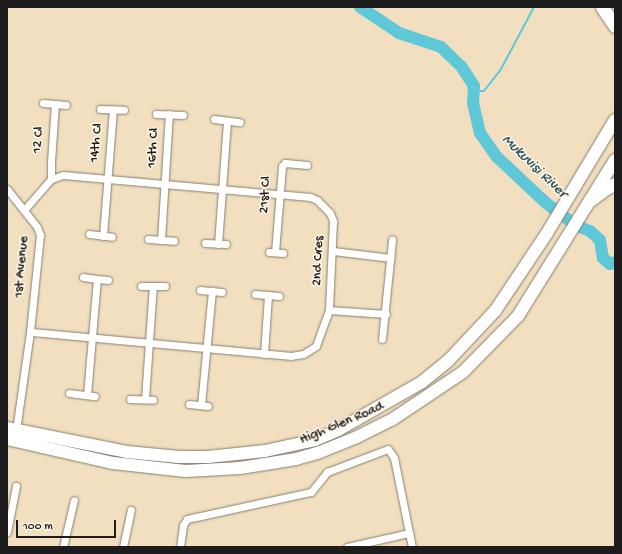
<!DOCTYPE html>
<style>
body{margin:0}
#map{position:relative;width:622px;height:554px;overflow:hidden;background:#f1dfbf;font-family:"Gochi Hand",sans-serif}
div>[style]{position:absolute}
.stream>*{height:2px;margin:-1px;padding:0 1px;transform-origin:1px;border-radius:1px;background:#5ec8d9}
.river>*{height:12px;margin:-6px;padding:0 6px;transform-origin:6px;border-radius:6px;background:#5ec8d9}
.roads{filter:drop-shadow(0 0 1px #867e6e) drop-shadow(0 0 1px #867e6e)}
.street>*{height:7px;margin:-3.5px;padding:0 3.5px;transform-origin:3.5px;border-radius:3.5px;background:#fff}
.primary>*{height:12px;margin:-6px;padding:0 6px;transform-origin:6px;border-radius:6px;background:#fff}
.highway>*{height:13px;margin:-6.5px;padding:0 6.5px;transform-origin:6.5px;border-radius:6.5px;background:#fff}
span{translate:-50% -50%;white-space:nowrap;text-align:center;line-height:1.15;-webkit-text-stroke:3px #fcf5e5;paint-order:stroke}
.street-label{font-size:14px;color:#1c1c1c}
.water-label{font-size:15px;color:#33585e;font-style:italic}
.frame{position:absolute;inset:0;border:8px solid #1c1c1c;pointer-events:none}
.scale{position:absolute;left:16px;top:520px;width:100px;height:18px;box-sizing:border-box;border:2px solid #1c1c1c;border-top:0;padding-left:5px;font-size:12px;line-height:14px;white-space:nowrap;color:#1c1c1c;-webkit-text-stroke:3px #fcf5e5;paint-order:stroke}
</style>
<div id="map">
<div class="stream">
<i style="left:474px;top:91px;width:10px"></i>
<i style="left:484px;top:91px;width:28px;rotate:-52deg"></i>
<i style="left:501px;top:69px;width:70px;rotate:-62deg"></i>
</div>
<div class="river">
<i style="left:360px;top:7px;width:47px;rotate:33.7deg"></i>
<i style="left:399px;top:33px;width:44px;rotate:18.4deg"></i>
<i style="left:441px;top:47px;width:28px;rotate:44deg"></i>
<i style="left:461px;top:66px;width:24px;rotate:57deg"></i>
<i style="left:474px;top:86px;width:17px;rotate:93deg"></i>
<i style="left:473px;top:103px;width:31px;rotate:77deg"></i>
<i style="left:480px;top:133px;width:29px;rotate:55deg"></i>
<i style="left:497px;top:157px;width:67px;rotate:43.2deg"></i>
<i style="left:546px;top:203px;width:39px;rotate:37deg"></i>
<i style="left:577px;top:226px;width:14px;rotate:21deg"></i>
<i style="left:590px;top:231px;width:13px;rotate:42deg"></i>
<i style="left:600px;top:240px;width:18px;rotate:81deg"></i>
<i style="left:603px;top:258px;width:9px;rotate:41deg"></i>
<i style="left:610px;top:264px;width:5px;rotate:-22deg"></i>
</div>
<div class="roads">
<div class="street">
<i style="left:43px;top:103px;width:23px;rotate:5deg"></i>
<i style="left:100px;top:109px;width:24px;rotate:2deg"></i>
<i style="left:156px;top:114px;width:27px;rotate:2deg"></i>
<i style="left:214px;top:119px;width:26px;rotate:7deg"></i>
<i style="left:51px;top:179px;width:17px;rotate:-90deg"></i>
<i style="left:51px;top:162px;width:58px;rotate:-86.1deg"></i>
<i style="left:7px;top:189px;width:48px;rotate:51.7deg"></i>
<i style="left:37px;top:227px;width:9px;rotate:69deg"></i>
<i style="left:40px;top:235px;width:98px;rotate:95.9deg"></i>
<i style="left:30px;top:332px;width:99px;rotate:98.1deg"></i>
<i style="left:24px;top:210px;width:41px;rotate:-48.9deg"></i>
<i style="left:51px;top:179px;width:13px;rotate:-18deg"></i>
<i style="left:63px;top:175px;width:248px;rotate:5.1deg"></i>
<i style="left:310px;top:197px;width:8px;rotate:23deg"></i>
<i style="left:317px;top:200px;width:18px;rotate:45deg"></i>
<i style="left:330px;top:213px;width:9px;rotate:69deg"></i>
<i style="left:333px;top:221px;width:89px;rotate:92.6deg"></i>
<i style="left:329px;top:310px;width:38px;rotate:110deg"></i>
<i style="left:316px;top:346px;width:15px;rotate:148deg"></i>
<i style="left:303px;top:354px;width:12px;rotate:171deg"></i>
<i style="left:291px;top:356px;width:262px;rotate:-174.7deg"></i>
<i style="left:89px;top:234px;width:23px;rotate:7deg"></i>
<i style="left:103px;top:236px;width:127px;rotate:-85.5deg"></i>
<i style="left:148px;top:239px;width:26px;rotate:4deg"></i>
<i style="left:161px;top:240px;width:126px;rotate:-86.4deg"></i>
<i style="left:205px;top:243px;width:21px;rotate:3deg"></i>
<i style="left:218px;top:244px;width:123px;rotate:-85.8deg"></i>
<i style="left:333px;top:251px;width:58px;rotate:6.9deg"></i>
<i style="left:269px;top:252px;width:14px;rotate:4deg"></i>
<i style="left:275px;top:252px;width:86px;rotate:-85.3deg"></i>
<i style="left:282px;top:166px;width:4px;rotate:-45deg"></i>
<i style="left:285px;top:163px;width:22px;rotate:5deg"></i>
<i style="left:83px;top:277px;width:14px;rotate:8deg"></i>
<i style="left:141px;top:286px;width:24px"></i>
<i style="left:200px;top:290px;width:22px;rotate:5deg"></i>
<i style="left:255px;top:294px;width:24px;rotate:5deg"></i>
<i style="left:329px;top:310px;width:57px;rotate:4deg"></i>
<i style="left:382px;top:339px;width:100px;rotate:-84.2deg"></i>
<i style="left:264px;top:354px;width:59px;rotate:-86.1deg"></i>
<i style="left:69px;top:393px;width:26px;rotate:7deg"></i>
<i style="left:87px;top:395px;width:116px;rotate:-85.1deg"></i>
<i style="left:97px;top:279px;width:11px;rotate:5deg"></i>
<i style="left:130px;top:399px;width:23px;rotate:2deg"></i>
<i style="left:145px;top:399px;width:113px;rotate:-86deg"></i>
<i style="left:189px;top:404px;width:19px;rotate:6deg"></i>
<i style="left:201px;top:405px;width:115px;rotate:-84.5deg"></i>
<i style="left:7px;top:532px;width:47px;rotate:-78.9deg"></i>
<i style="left:63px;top:547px;width:48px;rotate:-76.8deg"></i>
<i style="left:123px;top:547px;width:38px;rotate:-78deg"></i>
<i style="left:180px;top:547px;width:22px;rotate:-82deg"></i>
<i style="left:183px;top:525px;width:7px;rotate:-56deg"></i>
<i style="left:187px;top:519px;width:127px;rotate:-12.3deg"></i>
<i style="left:311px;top:492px;width:26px;rotate:-51deg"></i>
<i style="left:327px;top:472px;width:65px;rotate:-20.7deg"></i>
<i style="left:388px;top:449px;width:11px;rotate:56deg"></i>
<i style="left:394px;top:458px;width:91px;rotate:78.6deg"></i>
<i style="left:347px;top:547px;width:64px;rotate:-12.7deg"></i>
</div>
<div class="primary">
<i style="left:7px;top:428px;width:122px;rotate:11.3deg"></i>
<i style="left:127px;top:452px;width:52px;rotate:5.5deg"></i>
<i style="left:179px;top:457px;width:29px"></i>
<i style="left:208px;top:457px;width:57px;rotate:-6deg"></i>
<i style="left:265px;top:451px;width:51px;rotate:-12.4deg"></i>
<i style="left:315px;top:440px;width:25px;rotate:-23deg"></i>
<i style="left:338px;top:430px;width:97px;rotate:-29.7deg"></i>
<i style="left:422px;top:382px;width:33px;rotate:-39deg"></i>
<i style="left:448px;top:361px;width:69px;rotate:-46.8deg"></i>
<i style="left:495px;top:311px;width:94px;rotate:-56.3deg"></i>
<i style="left:547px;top:233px;width:132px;rotate:-59deg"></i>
<i style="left:7px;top:439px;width:109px;rotate:12.8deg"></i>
<i style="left:113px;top:463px;width:73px;rotate:6.3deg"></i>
<i style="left:186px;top:471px;width:54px;rotate:-3.2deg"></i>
<i style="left:240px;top:468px;width:57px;rotate:-9.1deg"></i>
<i style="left:296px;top:459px;width:25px;rotate:-16deg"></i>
<i style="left:320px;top:452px;width:40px;rotate:-22deg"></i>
<i style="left:357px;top:437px;width:40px;rotate:-26.6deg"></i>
<i style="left:393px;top:419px;width:84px;rotate:-33.9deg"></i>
<i style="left:463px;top:372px;width:78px;rotate:-45.5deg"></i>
<i style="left:518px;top:316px;width:184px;rotate:-58.1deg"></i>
</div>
<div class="highway">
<i style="left:602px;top:7px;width:23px;rotate:56deg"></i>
<i style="left:590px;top:200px;width:20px;rotate:-37deg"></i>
<i style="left:606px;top:188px;width:10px;rotate:-24deg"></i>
</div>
</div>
<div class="street-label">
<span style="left:39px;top:140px;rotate:-85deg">12 Cl</span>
<span style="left:97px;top:143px;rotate:-84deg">14th Cl</span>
<span style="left:154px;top:148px;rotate:-86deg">16th Cl</span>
<span style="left:266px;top:195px;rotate:-86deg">21st Cl</span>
<span style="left:319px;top:261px;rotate:-87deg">2nd Cres</span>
<span style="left:22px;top:267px;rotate:-85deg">1st Avenue</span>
<span style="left:342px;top:424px;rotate:-23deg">High Glen Road</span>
</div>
<div class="water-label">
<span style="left:534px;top:167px;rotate:44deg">Mukuvisi River</span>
</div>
<div class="frame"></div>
<div class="scale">100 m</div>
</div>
